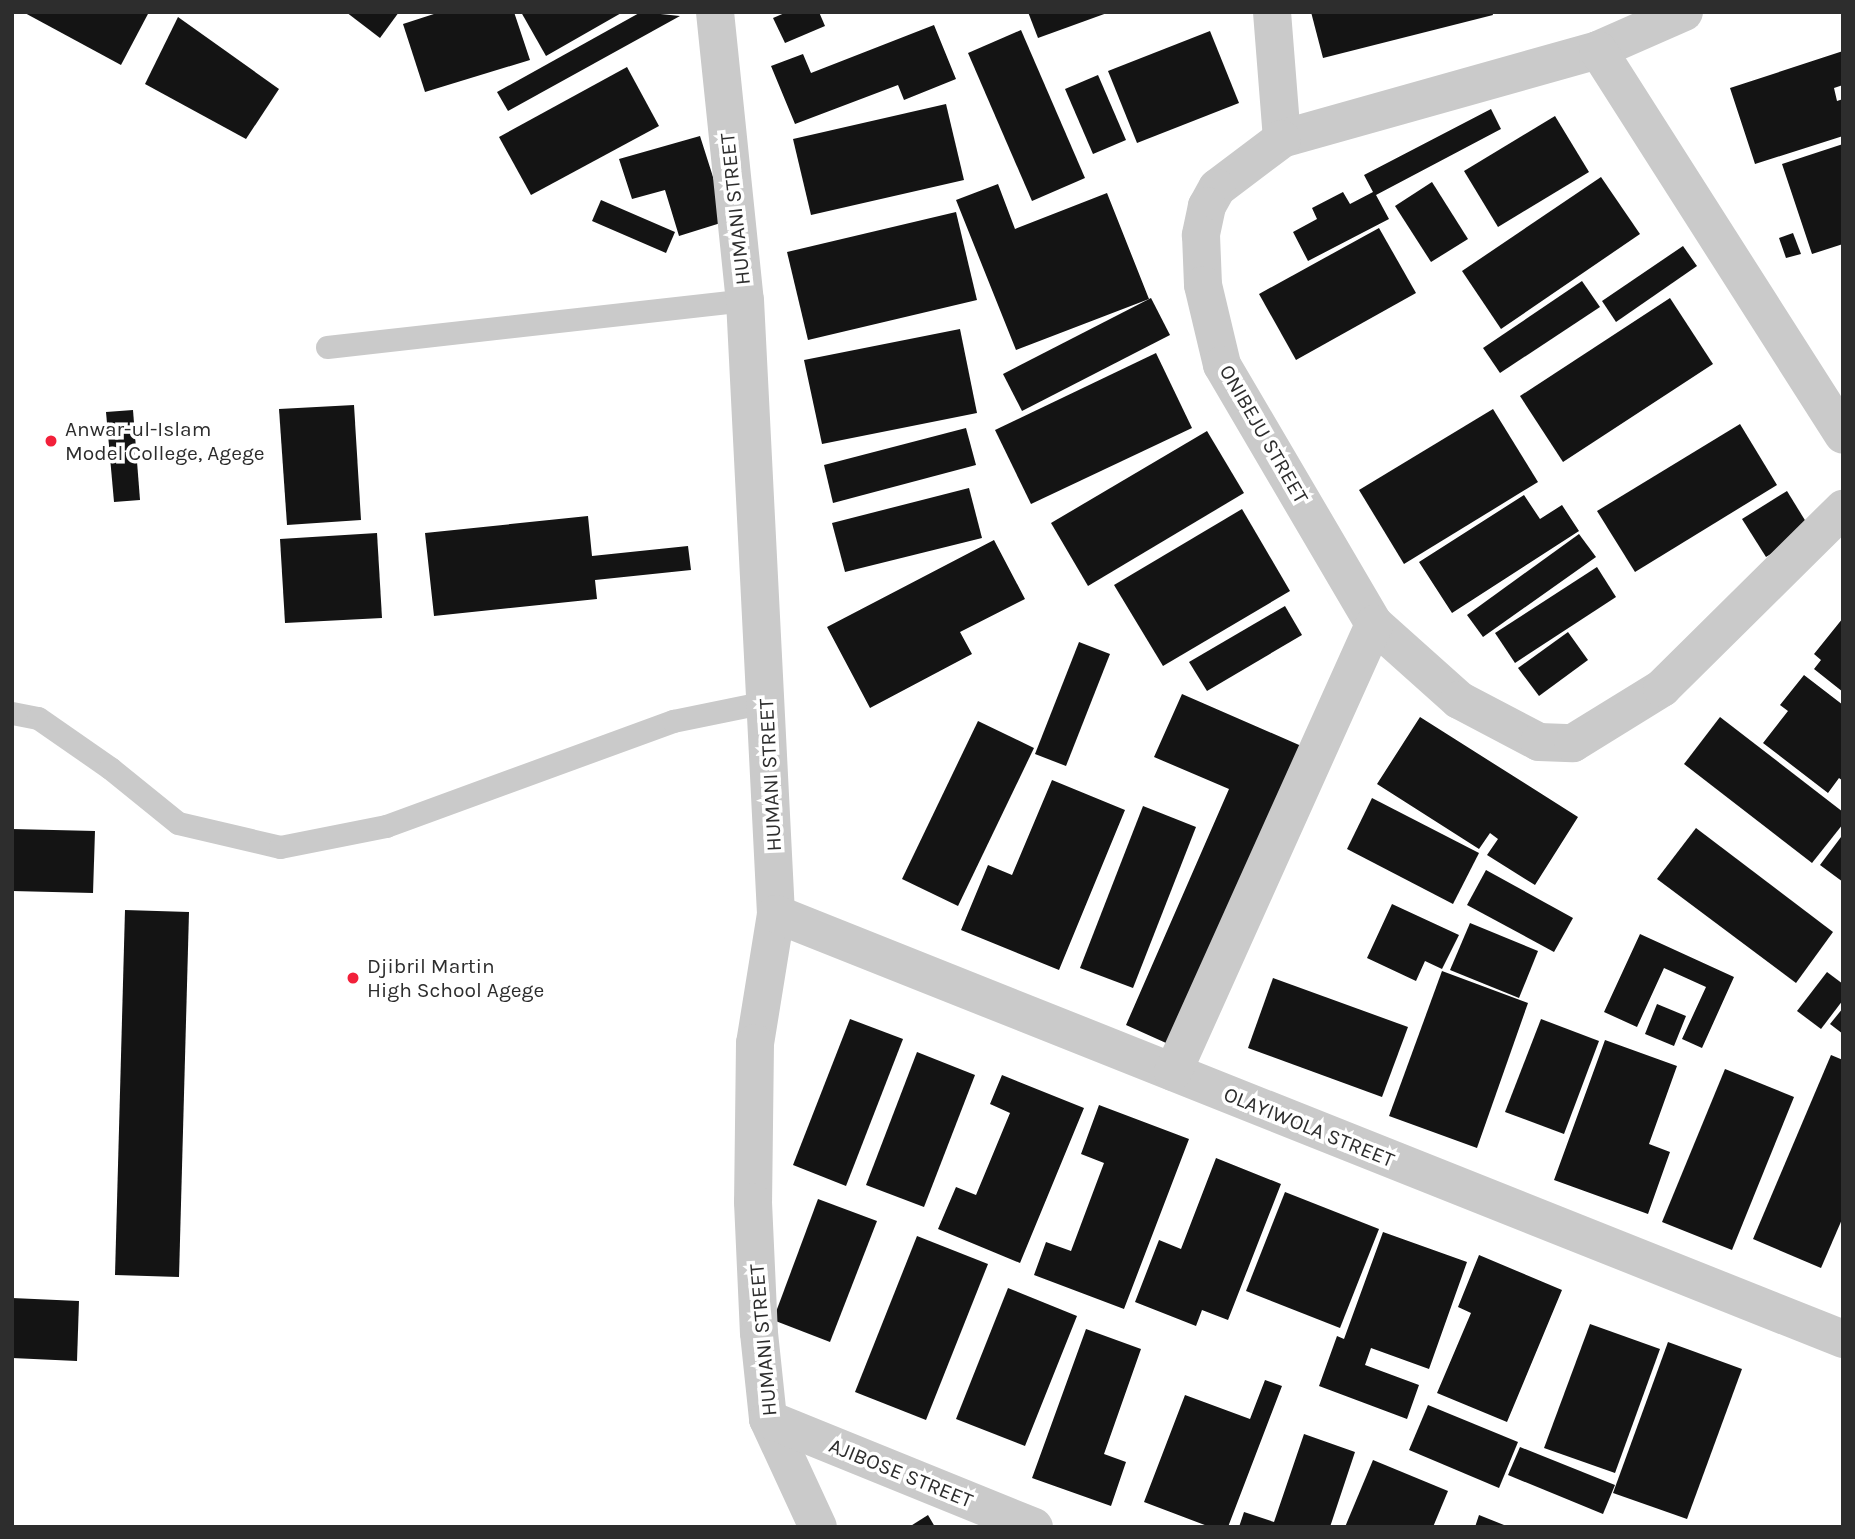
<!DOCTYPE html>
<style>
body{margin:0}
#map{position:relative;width:1855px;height:1539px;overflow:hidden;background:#fff;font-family:Karla,sans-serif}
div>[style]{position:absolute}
.building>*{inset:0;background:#141414}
.service>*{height:23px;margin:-11.5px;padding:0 11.5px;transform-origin:11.5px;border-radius:11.5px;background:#cacaca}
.minor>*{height:38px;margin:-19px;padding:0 19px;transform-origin:19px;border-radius:19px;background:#cacaca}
.dots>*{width:19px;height:19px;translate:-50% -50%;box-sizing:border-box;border:4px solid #fff;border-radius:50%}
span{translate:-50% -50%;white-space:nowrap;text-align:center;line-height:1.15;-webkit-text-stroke:7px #fff;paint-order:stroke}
.street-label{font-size:21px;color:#2d2d2d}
.poi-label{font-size:21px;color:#2d2d2d}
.left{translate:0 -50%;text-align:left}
.frame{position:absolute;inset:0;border:14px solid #2d2d2d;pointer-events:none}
</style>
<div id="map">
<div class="building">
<i style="clip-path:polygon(23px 12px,149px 12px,121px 65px)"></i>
<i style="clip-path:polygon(346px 12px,399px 12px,380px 38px)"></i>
<i style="clip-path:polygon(440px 12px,514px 12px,530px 60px,425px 92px,403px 24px)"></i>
<i style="clip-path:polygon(521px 12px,623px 12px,546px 56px)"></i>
<i style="clip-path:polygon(641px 12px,680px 16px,508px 111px,497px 92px)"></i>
<i style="clip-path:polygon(787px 12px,819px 12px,825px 26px,785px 43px,773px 18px)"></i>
<i style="clip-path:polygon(1028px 12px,1106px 12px,1107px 13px,1038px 38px)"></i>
<i style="clip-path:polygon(1311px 12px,1492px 12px,1493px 15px,1323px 58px)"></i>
<i style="clip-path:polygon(178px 17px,279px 89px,246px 139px,145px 84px)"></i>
<i style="clip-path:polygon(934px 25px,956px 79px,904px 100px,898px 85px,795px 124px,771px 66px,803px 54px,811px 73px)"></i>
<i style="clip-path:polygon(1021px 30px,1085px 178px,1032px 201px,968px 53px)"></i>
<i style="clip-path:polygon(1210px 31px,1239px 103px,1137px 143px,1108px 71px)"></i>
<i style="clip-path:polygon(1843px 51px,1843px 85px,1834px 88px,1837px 101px,1843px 99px,1843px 136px,1755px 164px,1730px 88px)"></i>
<i style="clip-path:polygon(627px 67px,659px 126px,531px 195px,499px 137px)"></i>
<i style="clip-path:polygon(1098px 75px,1126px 140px,1093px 154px,1065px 89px)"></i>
<i style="clip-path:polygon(946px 104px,964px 180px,811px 215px,793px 139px)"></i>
<i style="clip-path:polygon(1491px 109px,1501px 129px,1376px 195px,1389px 219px,1308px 261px,1293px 232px,1317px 219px,1312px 208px,1343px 192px,1350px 204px,1373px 192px,1364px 175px)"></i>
<i style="clip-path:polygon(1555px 116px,1589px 172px,1498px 227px,1464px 171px)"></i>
<i style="clip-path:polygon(700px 136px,727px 221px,679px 236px,665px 190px,632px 199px,619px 159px)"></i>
<i style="clip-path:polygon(1843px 144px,1843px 244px,1812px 254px,1782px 164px)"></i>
<i style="clip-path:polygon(1601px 177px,1640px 234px,1501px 329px,1462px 271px)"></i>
<i style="clip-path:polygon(1432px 182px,1468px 239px,1431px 262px,1395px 206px)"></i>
<i style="clip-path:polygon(998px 184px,1015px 229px,1107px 193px,1149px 299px,1016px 350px,956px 200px)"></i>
<i style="clip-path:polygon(601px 200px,675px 232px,666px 253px,592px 221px)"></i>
<i style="clip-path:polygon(956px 212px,977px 300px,808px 340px,787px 252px)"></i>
<i style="clip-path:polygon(1379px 228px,1416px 293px,1296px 360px,1259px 294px)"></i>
<i style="clip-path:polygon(1793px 233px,1801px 254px,1786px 258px,1779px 238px)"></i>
<i style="clip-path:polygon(1683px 246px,1697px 266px,1616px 322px,1602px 301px)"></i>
<i style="clip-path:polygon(1582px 281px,1600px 307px,1500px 373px,1483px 348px)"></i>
<i style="clip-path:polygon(1151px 298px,1170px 335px,1022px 411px,1003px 374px)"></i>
<i style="clip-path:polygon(1670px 298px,1713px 364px,1563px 462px,1520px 396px)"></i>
<i style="clip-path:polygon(960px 329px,977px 413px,822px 444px,804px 360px)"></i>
<i style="clip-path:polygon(1156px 353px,1192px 428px,1031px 504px,995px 430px)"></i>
<i style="clip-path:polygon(354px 405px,361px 520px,287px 525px,279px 409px)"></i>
<i style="clip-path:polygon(1493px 409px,1538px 482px,1404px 564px,1359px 490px)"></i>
<i style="clip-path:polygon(133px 410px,140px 500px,114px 502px,106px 412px)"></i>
<i style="clip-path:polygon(1740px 424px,1777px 485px,1635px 572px,1597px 511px)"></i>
<i style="clip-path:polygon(966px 428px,976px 465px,833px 503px,824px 465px)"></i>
<i style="clip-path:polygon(1207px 431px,1244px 493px,1088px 586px,1051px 523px)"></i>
<i style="clip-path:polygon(969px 488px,982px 538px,845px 572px,832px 523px)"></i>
<i style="clip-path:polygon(1787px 491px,1811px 530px,1766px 557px,1742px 519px)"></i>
<i style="clip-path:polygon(1524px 495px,1540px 519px,1562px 505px,1579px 531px,1452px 613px,1419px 562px)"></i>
<i style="clip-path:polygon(1242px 509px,1290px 591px,1163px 666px,1114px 585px)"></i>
<i style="clip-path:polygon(588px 516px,592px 556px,688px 546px,691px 570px,595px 580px,597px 599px,434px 616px,425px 533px)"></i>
<i style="clip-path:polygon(377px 533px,382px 618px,285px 623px,280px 539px)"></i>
<i style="clip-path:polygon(1579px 534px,1596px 557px,1483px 637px,1467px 615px)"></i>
<i style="clip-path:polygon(994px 540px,1025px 599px,960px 632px,972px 654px,870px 708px,827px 627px)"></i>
<i style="clip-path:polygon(1597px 567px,1616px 597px,1515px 663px,1495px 633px)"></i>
<i style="clip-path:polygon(1285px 606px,1302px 635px,1207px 691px,1189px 662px)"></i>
<i style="clip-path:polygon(1843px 618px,1843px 692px,1814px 669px,1821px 660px,1814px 654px)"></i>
<i style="clip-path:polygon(1568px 632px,1588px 660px,1539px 696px,1518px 668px)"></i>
<i style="clip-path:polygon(1079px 642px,1110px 654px,1066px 766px,1035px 754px)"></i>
<i style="clip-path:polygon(1804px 675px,1843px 705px,1843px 781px,1839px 778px,1828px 793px,1763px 743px,1788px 711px,1780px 705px)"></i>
<i style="clip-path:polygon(1182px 694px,1306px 748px,1175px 1047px,1126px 1025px,1229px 789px,1154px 757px)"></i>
<i style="clip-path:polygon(1420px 717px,1578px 817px,1535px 885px,1487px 855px,1498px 839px,1490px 833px,1479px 849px,1377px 784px)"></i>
<i style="clip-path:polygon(1720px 717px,1843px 812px,1843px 824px,1812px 863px,1684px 764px)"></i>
<i style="clip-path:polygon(978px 721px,1034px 748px,958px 906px,902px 879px)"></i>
<i style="clip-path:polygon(1052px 780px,1125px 810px,1059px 970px,961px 930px,988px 865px,1012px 875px)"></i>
<i style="clip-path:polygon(1372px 798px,1479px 853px,1453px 904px,1347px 849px)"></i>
<i style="clip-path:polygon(1143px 806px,1196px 827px,1133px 988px,1080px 968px)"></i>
<i style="clip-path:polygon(1696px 828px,1833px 932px,1796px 983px,1657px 879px)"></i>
<i style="clip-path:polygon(12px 829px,95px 831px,93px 893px,12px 891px)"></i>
<i style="clip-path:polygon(1841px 837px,1843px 839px,1843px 882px,1820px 865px)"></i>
<i style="clip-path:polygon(1486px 870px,1573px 918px,1554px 952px,1467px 905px)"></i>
<i style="clip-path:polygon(1392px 904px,1459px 935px,1442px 969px,1425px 961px,1416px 981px,1367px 958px)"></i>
<i style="clip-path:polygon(125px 910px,189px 912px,179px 1277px,115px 1275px)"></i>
<i style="clip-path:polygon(1470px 923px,1538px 951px,1519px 998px,1450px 970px)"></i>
<i style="clip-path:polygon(1640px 934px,1734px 977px,1702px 1048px,1682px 1039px,1706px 987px,1664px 968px,1637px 1027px,1604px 1012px)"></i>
<i style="clip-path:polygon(1442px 971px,1528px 1003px,1477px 1148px,1389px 1116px)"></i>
<i style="clip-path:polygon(1827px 972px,1843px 984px,1843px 1000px,1821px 1029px,1797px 1011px)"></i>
<i style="clip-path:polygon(1273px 978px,1408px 1027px,1382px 1097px,1248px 1048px)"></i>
<i style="clip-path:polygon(1657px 1004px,1686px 1016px,1674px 1046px,1645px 1034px)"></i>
<i style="clip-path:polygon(1843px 1008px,1843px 1034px,1830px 1024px)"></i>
<i style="clip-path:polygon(850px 1019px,903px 1039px,846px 1186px,793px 1165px)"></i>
<i style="clip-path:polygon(1541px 1019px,1599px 1041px,1564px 1134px,1505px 1112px)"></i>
<i style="clip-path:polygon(1605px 1040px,1677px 1066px,1649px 1144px,1670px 1152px,1648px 1214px,1554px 1180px)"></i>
<i style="clip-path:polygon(917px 1052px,975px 1075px,924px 1207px,866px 1185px)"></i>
<i style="clip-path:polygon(1831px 1055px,1843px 1060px,1843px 1217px,1821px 1268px,1753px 1239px)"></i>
<i style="clip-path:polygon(1725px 1069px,1794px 1097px,1732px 1250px,1662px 1222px)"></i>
<i style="clip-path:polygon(1002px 1075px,1084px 1108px,1020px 1263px,938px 1229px,956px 1187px,976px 1195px,1010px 1113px,990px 1104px)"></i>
<i style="clip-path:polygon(1099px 1105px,1189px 1139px,1124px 1309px,1034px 1275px,1046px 1242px,1071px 1251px,1104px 1163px,1081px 1154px)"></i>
<i style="clip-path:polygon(1216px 1158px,1281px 1184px,1228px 1320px,1202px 1310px,1196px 1326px,1135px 1302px,1159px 1240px,1181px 1249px)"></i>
<i style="clip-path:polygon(1285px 1192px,1379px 1229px,1340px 1328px,1246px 1291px)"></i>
<i style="clip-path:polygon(818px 1199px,877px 1221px,830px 1342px,773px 1320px)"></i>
<i style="clip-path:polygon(1383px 1232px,1467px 1262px,1429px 1369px,1371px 1348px,1365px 1365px,1419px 1385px,1407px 1419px,1319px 1386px,1337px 1336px,1344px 1339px)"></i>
<i style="clip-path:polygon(917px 1236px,988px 1264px,926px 1420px,855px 1392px)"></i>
<i style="clip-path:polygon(1479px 1255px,1562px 1290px,1507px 1422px,1437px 1393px,1471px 1313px,1458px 1307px)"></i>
<i style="clip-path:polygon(1008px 1288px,1077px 1316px,1025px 1446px,956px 1419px)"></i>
<i style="clip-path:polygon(12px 1298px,79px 1301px,77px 1361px,12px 1358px)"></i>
<i style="clip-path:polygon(1590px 1324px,1660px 1349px,1615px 1473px,1544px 1448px)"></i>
<i style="clip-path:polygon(1086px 1329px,1141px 1349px,1104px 1454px,1126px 1462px,1111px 1506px,1032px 1478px)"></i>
<i style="clip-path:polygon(1668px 1342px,1742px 1369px,1687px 1519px,1613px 1493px)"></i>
<i style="clip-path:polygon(1265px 1380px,1282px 1386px,1228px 1527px,1210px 1527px,1144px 1502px,1185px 1395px,1250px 1419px)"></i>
<i style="clip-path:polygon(1428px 1405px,1518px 1442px,1499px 1488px,1409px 1450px)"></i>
<i style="clip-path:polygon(1304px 1434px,1355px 1452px,1330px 1527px,1239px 1527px,1244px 1512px,1274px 1522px)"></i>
<i style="clip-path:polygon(1520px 1447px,1615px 1485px,1603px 1514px,1508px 1475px)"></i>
<i style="clip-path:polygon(1373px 1460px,1448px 1491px,1433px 1527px,1345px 1527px)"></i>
<i style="clip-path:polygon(928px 1515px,935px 1527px,909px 1527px)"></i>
<i style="clip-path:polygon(1479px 1515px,1509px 1527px,1475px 1527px)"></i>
</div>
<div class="service">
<i style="left:327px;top:347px;width:421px;rotate:-6.4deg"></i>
<i style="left:12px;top:713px;width:26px;rotate:11deg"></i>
<i style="left:38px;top:718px;width:88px;rotate:34.8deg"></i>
<i style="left:110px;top:768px;width:87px;rotate:39deg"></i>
<i style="left:178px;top:823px;width:105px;rotate:13.2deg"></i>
<i style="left:280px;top:847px;width:108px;rotate:-11.2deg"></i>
<i style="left:386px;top:826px;width:306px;rotate:-20.1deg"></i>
<i style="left:673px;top:721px;width:95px;rotate:-11.5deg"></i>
</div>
<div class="minor">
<i style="left:715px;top:12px;width:290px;rotate:84.1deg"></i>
<i style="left:745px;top:300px;width:615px;rotate:87.11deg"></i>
<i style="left:776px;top:914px;width:131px;rotate:99.2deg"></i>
<i style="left:755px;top:1043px;width:159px;rotate:90.7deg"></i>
<i style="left:753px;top:1202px;width:131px;rotate:87.4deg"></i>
<i style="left:759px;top:1333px;width:86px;rotate:84deg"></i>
<i style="left:768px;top:1419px;width:119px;rotate:65.2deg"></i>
<i style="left:1272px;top:12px;width:127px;rotate:85.5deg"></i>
<i style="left:1684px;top:12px;width:94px;rotate:156.2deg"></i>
<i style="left:1598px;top:50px;width:328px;rotate:164.3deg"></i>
<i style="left:1282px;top:139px;width:81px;rotate:143deg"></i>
<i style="left:1217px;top:188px;width:21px;rotate:119deg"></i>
<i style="left:1207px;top:206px;width:30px;rotate:102deg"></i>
<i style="left:1201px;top:235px;width:50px;rotate:87.7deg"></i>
<i style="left:1203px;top:285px;width:82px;rotate:76.6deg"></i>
<i style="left:1222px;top:365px;width:300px;rotate:59.6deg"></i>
<i style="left:1374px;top:624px;width:114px;rotate:41.8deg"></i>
<i style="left:1459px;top:700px;width:90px;rotate:27.7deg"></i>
<i style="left:1539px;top:742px;width:34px;rotate:2deg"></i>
<i style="left:1573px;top:743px;width:105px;rotate:-31.7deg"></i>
<i style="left:1662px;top:688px;width:255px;rotate:-44.7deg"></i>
<i style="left:1598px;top:50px;width:456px;rotate:57.5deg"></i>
<i style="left:776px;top:914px;width:1149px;rotate:21.72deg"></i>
<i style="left:1173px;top:1072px;width:491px;rotate:-65.8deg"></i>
<i style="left:768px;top:1419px;width:287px;rotate:22.1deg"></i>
</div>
<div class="dots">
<i style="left:51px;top:441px;background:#f2203a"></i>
<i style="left:353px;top:978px;background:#f2203a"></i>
</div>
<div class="street-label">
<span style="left:735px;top:209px;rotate:-96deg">HUMANI STREET</span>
<span style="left:1264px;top:434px;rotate:60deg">ONIBEJU STREET</span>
<span style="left:770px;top:775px;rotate:-93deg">HUMANI STREET</span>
<span style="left:1309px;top:1127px;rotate:22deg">OLAYIWOLA STREET</span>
<span style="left:763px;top:1340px;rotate:-95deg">HUMANI STREET</span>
<span style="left:901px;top:1473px;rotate:22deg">AJIBOSE STREET</span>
</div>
<div class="poi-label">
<span class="left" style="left:65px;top:441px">Anwar-ul-Islam<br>Model College, Agege</span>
<span class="left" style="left:367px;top:978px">Djibril Martin<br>High School Agege</span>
</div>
<div class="frame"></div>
</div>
